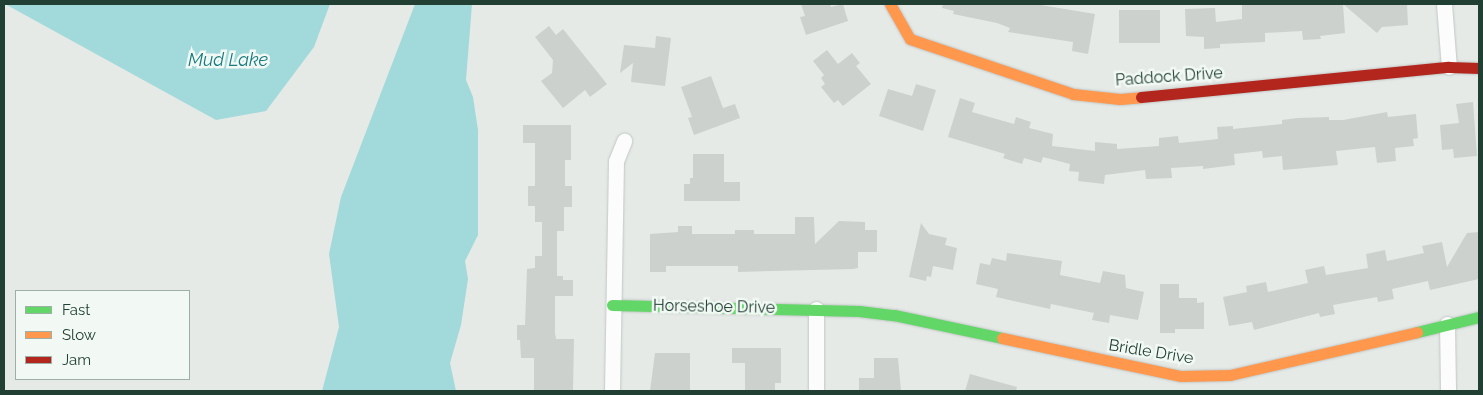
<!DOCTYPE html>
<style>
body{margin:0}
#map{position:relative;width:1483px;height:395px;overflow:hidden;background:#e5eae7;font-family:Raleway,sans-serif}
div>[style]{position:absolute}
.water>*{inset:0;background:#a2d9da}
.building>*{inset:0;background:#ccd1ce}
.roads{filter:drop-shadow(0 0 1px #c2c7c4) drop-shadow(0 0 1px #c2c7c4)}
.street>*{height:15px;margin:-7.5px;padding:0 7.5px;transform-origin:7.5px;border-radius:7.5px;background:#fbfcfb}
.fast>*{height:11px;margin:-5.5px;padding:0 5.5px;transform-origin:5.5px;border-radius:5.5px;background:#63d668}
.slow>*{height:11px;margin:-5.5px;padding:0 5.5px;transform-origin:5.5px;border-radius:5.5px;background:#ff974d}
.jam>*{height:11px;margin:-5.5px;padding:0 5.5px;transform-origin:5.5px;border-radius:5.5px;background:#b3261e}
span{translate:-50% -50%;white-space:nowrap;text-align:center;line-height:1.15;-webkit-text-stroke:5px #f2f9f5;paint-order:stroke}
.street-label{font-size:16px;color:#213f33}
.water-label{font-size:18px;color:#177a7e;font-style:italic}
.frame{position:absolute;inset:0;border:5px solid #213f33;pointer-events:none}
.legend{position:absolute;left:15px;top:290px;width:175px;height:90px;box-sizing:border-box;background:#f2f9f5;border:1px solid #9eafa7;margin:0;padding:6px 9px;list-style:none;font-size:15px;color:#213f33}
.legend li{display:flex;align-items:center;gap:10px;height:25px}
.legend b{width:25px;border:1px solid #9eafa7}
</style>
<div id="map">
<div class="water">
<i style="clip-path:polygon(5px 4px,330px 4px,314px 47px,266px 111px,216px 120px)"></i>
<i style="clip-path:polygon(415px 4px,472px 4px,466px 80px,473px 97px,478px 130px,478px 235px,465px 261px,468px 279px,461px 325px,450px 363px,456px 391px,322px 391px,339px 327px,329px 254px,341px 197px)"></i>
</div>
<div class="building">
<i style="clip-path:polygon(801px 4px,830px 4px,831px 7px,843px 4px,848px 21px,806px 35px,800px 17px,805px 16px)"></i>
<i style="clip-path:polygon(943px 4px,1035px 4px,1095px 14px,1088px 54px,1072px 51px,1073px 42px,1008px 32px,1010px 28px,997px 23px,953px 14px,954px 11px,942px 8px)"></i>
<i style="clip-path:polygon(1242px 4px,1407px 4px,1408px 25px,1382px 27px,1377px 33px,1343px 4px,1345px 33px,1320px 36px,1321px 39px,1303px 40px,1302px 31px,1265px 33px,1265px 42px,1220px 44px,1220px 48px,1204px 49px,1204px 37px,1186px 36px,1185px 9px,1215px 8px,1216px 22px,1242px 19px)"></i>
<i style="clip-path:polygon(1119px 10px,1160px 10px,1160px 43px,1119px 43px)"></i>
<i style="clip-path:polygon(549px 26px,556px 35px,563px 29px,607px 84px,590px 97px,585px 90px,563px 108px,541px 81px,552px 73px,553px 60px,535px 37px)"></i>
<i style="clip-path:polygon(656px 36px,671px 38px,665px 86px,631px 82px,633px 63px,620px 73px,624px 45px,655px 48px)"></i>
<i style="clip-path:polygon(827px 50px,838px 64px,852px 53px,860px 63px,856px 66px,871px 84px,843px 106px,838px 100px,834px 103px,821px 87px,825px 84px,821px 78px,824px 75px,813px 61px)"></i>
<i style="clip-path:polygon(711px 76px,723px 108px,735px 104px,740px 118px,694px 135px,688px 118px,692px 117px,681px 87px)"></i>
<i style="clip-path:polygon(916px 84px,936px 90px,923px 131px,879px 116px,888px 89px,912px 96px)"></i>
<i style="clip-path:polygon(960px 98px,975px 103px,972px 112px,1014px 124px,1016px 117px,1031px 122px,1029px 128px,1053px 134px,1052px 146px,1095px 151px,1095px 142px,1117px 144px,1117px 149px,1159px 146px,1159px 138px,1178px 136px,1179px 143px,1218px 139px,1217px 127px,1233px 126px,1233px 129px,1282px 124px,1282px 120px,1297px 118px,1329px 117px,1329px 120px,1343px 120px,1387px 112px,1388px 117px,1416px 114px,1418px 138px,1413px 139px,1414px 146px,1395px 148px,1396px 161px,1377px 163px,1375px 147px,1336px 151px,1338px 165px,1283px 170px,1282px 156px,1263px 158px,1262px 151px,1234px 154px,1235px 165px,1203px 169px,1203px 166px,1171px 168px,1172px 178px,1146px 179px,1145px 170px,1105px 175px,1104px 184px,1078px 181px,1079px 172px,1069px 171px,1070px 164px,1043px 157px,1041px 163px,1024px 158px,1022px 164px,1003px 158px,1005px 154px,948px 137px)"></i>
<i style="clip-path:polygon(1473px 102px,1477px 156px,1454px 158px,1453px 149px,1442px 150px,1440px 125px,1459px 123px,1456px 104px)"></i>
<i style="clip-path:polygon(523px 125px,571px 125px,571px 160px,565px 160px,565px 186px,572px 186px,572px 207px,564px 207px,564px 231px,557px 231px,557px 276px,563px 276px,563px 280px,573px 280px,573px 296px,555px 296px,555px 333px,556px 339px,574px 339px,573px 391px,534px 391px,534px 358px,521px 358px,520px 340px,517px 340px,517px 325px,525px 325px,527px 269px,535px 268px,535px 256px,542px 256px,542px 222px,535px 222px,535px 206px,528px 206px,528px 186px,535px 186px,535px 143px,523px 143px)"></i>
<i style="clip-path:polygon(693px 154px,724px 154px,724px 182px,740px 182px,740px 201px,684px 201px,684px 184px,690px 184px,690px 178px,693px 178px)"></i>
<i style="clip-path:polygon(795px 217px,814px 217px,815px 244px,839px 221px,865px 222px,865px 230px,877px 230px,877px 252px,858px 252px,858px 268px,853px 269px,738px 272px,738px 266px,666px 266px,666px 272px,650px 272px,650px 234px,678px 232px,678px 226px,692px 226px,692px 234px,735px 234px,735px 230px,754px 230px,754px 234px,795px 234px)"></i>
<i style="clip-path:polygon(921px 223px,929px 234px,947px 238px,945px 245px,957px 248px,953px 270px,933px 266px,931px 277px,927px 276px,926px 281px,909px 277px)"></i>
<i style="clip-path:polygon(1479px 232px,1479px 279px,1430px 290px,1428px 281px,1392px 289px,1394px 299px,1378px 302px,1377px 297px,1333px 305px,1335px 314px,1320px 317px,1319px 313px,1254px 330px,1252px 322px,1229px 326px,1223px 297px,1247px 292px,1246px 286px,1266px 282px,1268px 292px,1308px 283px,1305px 270px,1324px 266px,1326px 275px,1368px 268px,1366px 254px,1385px 250px,1387px 261px,1424px 253px,1422px 246px,1442px 242px,1447px 267px,1467px 233px)"></i>
<i style="clip-path:polygon(1007px 253px,1062px 261px,1060px 275px,1100px 283px,1103px 271px,1125px 275px,1126px 288px,1144px 292px,1138px 320px,1110px 315px,1109px 323px,1092px 320px,1094px 313px,1051px 304px,1050px 309px,996px 297px,998px 289px,976px 284px,980px 263px,990px 265px,992px 258px,1006px 261px)"></i>
<i style="clip-path:polygon(1160px 284px,1179px 284px,1179px 298px,1197px 298px,1197px 303px,1204px 302px,1204px 329px,1175px 329px,1175px 333px,1160px 333px)"></i>
<i style="clip-path:polygon(732px 348px,781px 348px,781px 383px,775px 383px,775px 391px,745px 391px,745px 363px,732px 363px)"></i>
<i style="clip-path:polygon(655px 353px,690px 353px,690px 391px,650px 391px)"></i>
<i style="clip-path:polygon(874px 358px,898px 358px,901px 391px,859px 391px,859px 378px,874px 378px)"></i>
<i style="clip-path:polygon(970px 374px,1017px 387px,1016px 391px,965px 391px)"></i>
</div>
<div class="roads">
<div class="street">
<i style="left:1444px;top:4px;width:63px;rotate:85.5deg"></i>
<i style="left:816px;top:309px;width:82px;rotate:90deg"></i>
<i style="left:1447px;top:324px;width:67px;rotate:89.1deg"></i>
<i style="left:612px;top:391px;width:230px;rotate:-89deg"></i>
<i style="left:616px;top:161px;width:22px;rotate:-68deg"></i>
</div>
<div class="fast">
<i style="left:612px;top:305px;width:247px;rotate:1.4deg"></i>
<i style="left:859px;top:311px;width:35px;rotate:7deg"></i>
<i style="left:894px;top:315px;width:110px;rotate:12deg"></i>
<i style="left:1417px;top:332px;width:64px;rotate:-13.6deg"></i>
</div>
<div class="slow">
<i style="left:890px;top:4px;width:40px;rotate:60.3deg"></i>
<i style="left:910px;top:39px;width:172px;rotate:18.6deg"></i>
<i style="left:1073px;top:94px;width:47px;rotate:6.1deg"></i>
<i style="left:1120px;top:99px;width:21px;rotate:-5deg"></i>
<i style="left:1002px;top:338px;width:183px;rotate:12deg"></i>
<i style="left:1181px;top:376px;width:49px;rotate:-1.2deg"></i>
<i style="left:1230px;top:375px;width:192px;rotate:-12.9deg"></i>
</div>
<div class="jam">
<i style="left:1141px;top:97px;width:309px;rotate:-5.6deg"></i>
<i style="left:1449px;top:67px;width:30px;rotate:2deg"></i>
</div>
</div>
<div class="street-label">
<span style="left:1169px;top:77px;rotate:-4deg">Paddock Drive</span>
<span style="left:714px;top:307px;rotate:1deg">Horseshoe Drive</span>
<span style="left:1151px;top:352px;rotate:9deg">Bridle Drive</span>
</div>
<div class="water-label">
<span style="left:228px;top:60px">Mud Lake</span>
</div>
<div class="frame"></div>
<ul class="legend">
<li><b style="height:6px;background:#63d668"></b>Fast</li>
<li><b style="height:6px;background:#ff974d"></b>Slow</li>
<li><b style="height:6px;background:#b3261e"></b>Jam</li>
</ul>
</div>
